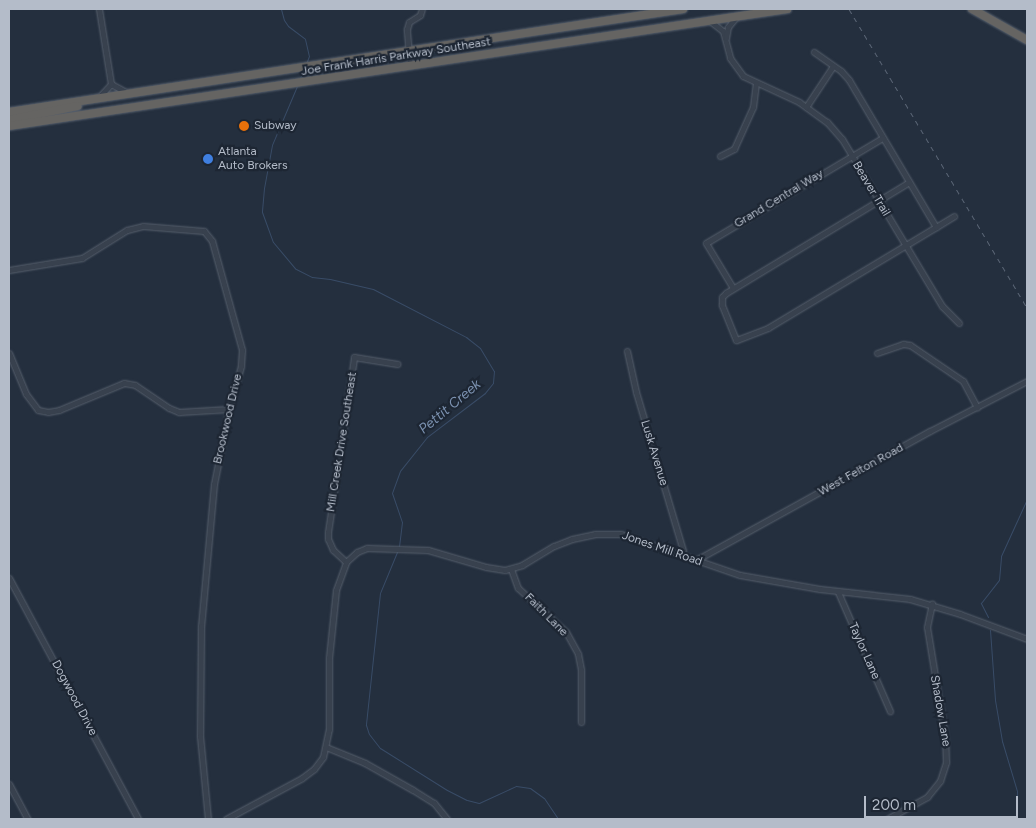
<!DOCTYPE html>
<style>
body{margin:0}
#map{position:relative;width:1036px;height:828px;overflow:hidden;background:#242f3e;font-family:Figtree,sans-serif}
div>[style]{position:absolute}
.stream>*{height:1px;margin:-0.5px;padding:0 0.5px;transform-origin:0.5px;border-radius:0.5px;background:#394c67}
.roads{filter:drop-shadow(0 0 1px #565f6c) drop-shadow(0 0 1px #565f6c)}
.minor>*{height:5px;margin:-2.5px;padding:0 2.5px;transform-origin:2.5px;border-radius:2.5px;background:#38414e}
.trunk>*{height:8px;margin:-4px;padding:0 4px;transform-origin:4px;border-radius:4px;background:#656462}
.rail>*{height:1px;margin-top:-0.5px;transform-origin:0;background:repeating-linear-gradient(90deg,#5a6575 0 5px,transparent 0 10px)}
.dots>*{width:14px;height:14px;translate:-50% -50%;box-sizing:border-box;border:2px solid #1d2633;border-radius:50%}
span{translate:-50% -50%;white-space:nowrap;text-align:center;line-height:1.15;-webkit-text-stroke:4.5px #1d2633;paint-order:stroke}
.street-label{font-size:12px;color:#b4bcc9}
.poi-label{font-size:12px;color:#b4bcc9}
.left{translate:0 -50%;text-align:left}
.water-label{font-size:14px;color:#7c92b1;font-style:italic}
.frame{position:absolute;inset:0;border:10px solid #b4bcc9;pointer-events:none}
.scale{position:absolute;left:864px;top:796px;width:154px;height:22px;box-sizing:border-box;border:2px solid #b4bcc9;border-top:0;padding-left:6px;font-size:15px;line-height:18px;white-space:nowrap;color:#b4bcc9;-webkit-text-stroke:4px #1d2633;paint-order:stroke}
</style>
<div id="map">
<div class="stream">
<i style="left:281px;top:9px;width:11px;rotate:75deg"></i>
<i style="left:284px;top:20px;width:7px;rotate:56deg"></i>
<i style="left:288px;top:26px;width:21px;rotate:37deg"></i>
<i style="left:305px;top:39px;width:17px;rotate:77deg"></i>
<i style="left:309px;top:56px;width:9px;rotate:111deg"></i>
<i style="left:299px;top:80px;width:11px;rotate:-63deg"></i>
<i style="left:297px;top:86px;width:64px;rotate:113deg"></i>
<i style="left:272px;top:145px;width:44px;rotate:100.5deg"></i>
<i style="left:264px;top:188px;width:24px;rotate:95deg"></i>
<i style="left:262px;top:212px;width:32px;rotate:70deg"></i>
<i style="left:273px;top:242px;width:35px;rotate:50deg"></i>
<i style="left:296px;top:269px;width:18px;rotate:27deg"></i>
<i style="left:312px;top:277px;width:18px;rotate:6deg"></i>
<i style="left:330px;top:279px;width:44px;rotate:13.1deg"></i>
<i style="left:373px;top:289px;width:105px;rotate:27.3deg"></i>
<i style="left:466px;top:337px;width:18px;rotate:38deg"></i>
<i style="left:480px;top:348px;width:27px;rotate:59deg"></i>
<i style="left:494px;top:371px;width:12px;rotate:95deg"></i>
<i style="left:493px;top:383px;width:13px;rotate:129deg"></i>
<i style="left:485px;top:393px;width:73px;rotate:142.8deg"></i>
<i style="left:427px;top:437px;width:43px;rotate:128.5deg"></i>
<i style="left:400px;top:471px;width:23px;rotate:110deg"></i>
<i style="left:392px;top:493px;width:31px;rotate:71deg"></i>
<i style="left:402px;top:522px;width:24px;rotate:97deg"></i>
<i style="left:397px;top:552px;width:44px;rotate:112.5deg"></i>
<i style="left:380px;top:593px;width:133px;rotate:96.1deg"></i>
<i style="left:366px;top:725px;width:9px;rotate:72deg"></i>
<i style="left:369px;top:734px;width:18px;rotate:52deg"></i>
<i style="left:380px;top:748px;width:79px;rotate:32.1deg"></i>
<i style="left:447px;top:790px;width:22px;rotate:27deg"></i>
<i style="left:467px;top:800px;width:12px;rotate:14deg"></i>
<i style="left:479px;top:803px;width:41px;rotate:-24.7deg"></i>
<i style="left:516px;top:786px;width:14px;rotate:8deg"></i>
<i style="left:530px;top:788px;width:17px;rotate:36deg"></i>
<i style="left:544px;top:798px;width:25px;rotate:56deg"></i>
<i style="left:988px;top:617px;width:16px;rotate:-117deg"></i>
<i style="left:981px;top:603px;width:29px;rotate:-52deg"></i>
<i style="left:999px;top:580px;width:24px;rotate:-85deg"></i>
<i style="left:1001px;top:556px;width:63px;rotate:-65.5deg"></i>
<i style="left:990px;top:630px;width:70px;rotate:85.9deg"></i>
<i style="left:995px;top:700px;width:42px;rotate:80.3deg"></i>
<i style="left:1002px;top:741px;width:52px;rotate:73.3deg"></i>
<i style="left:1017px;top:791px;width:28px;rotate:92deg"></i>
</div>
<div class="roads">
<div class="minor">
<i style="left:710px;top:21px;width:16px;rotate:38deg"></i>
<i style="left:723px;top:31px;width:28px;rotate:75deg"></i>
<i style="left:730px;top:58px;width:22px;rotate:54deg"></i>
<i style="left:743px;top:76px;width:62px;rotate:24.9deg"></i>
<i style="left:799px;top:102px;width:34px;rotate:36deg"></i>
<i style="left:827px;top:122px;width:23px;rotate:49deg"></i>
<i style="left:842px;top:139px;width:195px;rotate:59.1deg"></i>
<i style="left:942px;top:306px;width:24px;rotate:45deg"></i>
<i style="left:726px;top:38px;width:11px;rotate:-80deg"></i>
<i style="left:728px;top:27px;width:13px;rotate:-51deg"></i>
<i style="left:814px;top:52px;width:33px;rotate:35deg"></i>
<i style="left:841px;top:71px;width:12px;rotate:48deg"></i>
<i style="left:849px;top:80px;width:171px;rotate:59.4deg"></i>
<i style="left:936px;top:227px;width:196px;rotate:149deg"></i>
<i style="left:768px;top:328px;width:34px;rotate:159deg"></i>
<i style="left:736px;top:340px;width:38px;rotate:-112deg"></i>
<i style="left:722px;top:305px;width:8px;rotate:-90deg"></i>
<i style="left:722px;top:297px;width:6px;rotate:-45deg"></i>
<i style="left:726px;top:293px;width:214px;rotate:-31.2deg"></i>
<i style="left:410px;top:66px;width:37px;rotate:-95deg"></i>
<i style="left:407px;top:29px;width:7px;rotate:-74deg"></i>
<i style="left:409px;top:22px;width:13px;rotate:-32deg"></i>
<i style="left:420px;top:15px;width:6px;rotate:-72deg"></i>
<i style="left:111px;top:84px;width:19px;rotate:28deg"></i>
<i style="left:99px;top:97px;width:18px;rotate:-47deg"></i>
<i style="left:111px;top:84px;width:76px;rotate:-99.1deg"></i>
<i style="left:806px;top:107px;width:49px;rotate:-56.6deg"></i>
<i style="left:720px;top:156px;width:16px;rotate:-27deg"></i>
<i style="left:734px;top:149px;width:46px;rotate:-65.7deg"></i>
<i style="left:753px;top:107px;width:23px;rotate:-83deg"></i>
<i style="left:936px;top:227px;width:21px;rotate:-31deg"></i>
<i style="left:9px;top:270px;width:74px;rotate:-9.3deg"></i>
<i style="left:82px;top:258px;width:53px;rotate:-31.9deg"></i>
<i style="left:127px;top:230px;width:16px;rotate:-14deg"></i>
<i style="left:143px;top:226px;width:61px;rotate:4.7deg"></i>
<i style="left:204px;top:231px;width:13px;rotate:51deg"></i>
<i style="left:212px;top:241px;width:113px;rotate:74.6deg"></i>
<i style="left:242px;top:350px;width:16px;rotate:94deg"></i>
<i style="left:241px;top:366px;width:45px;rotate:105.6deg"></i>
<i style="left:229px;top:409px;width:76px;rotate:101.3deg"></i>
<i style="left:214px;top:484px;width:143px;rotate:95.2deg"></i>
<i style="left:201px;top:626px;width:110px;rotate:90.5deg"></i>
<i style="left:200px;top:736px;width:83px;rotate:84.5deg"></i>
<i style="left:733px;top:288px;width:52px;rotate:-121deg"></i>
<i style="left:706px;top:243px;width:205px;rotate:-30.8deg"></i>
<i style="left:627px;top:351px;width:42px;rotate:77.6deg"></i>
<i style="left:636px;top:392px;width:166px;rotate:73.5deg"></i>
<i style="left:683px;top:551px;width:4px;rotate:104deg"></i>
<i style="left:9px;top:353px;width:44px;rotate:67.5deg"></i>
<i style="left:26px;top:394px;width:20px;rotate:53deg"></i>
<i style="left:38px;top:410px;width:10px;rotate:11deg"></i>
<i style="left:48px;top:412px;width:11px;rotate:-10deg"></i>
<i style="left:59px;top:410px;width:70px;rotate:-22.6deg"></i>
<i style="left:124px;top:383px;width:11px;rotate:10deg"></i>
<i style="left:135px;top:385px;width:41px;rotate:34.1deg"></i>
<i style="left:169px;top:408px;width:11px;rotate:22deg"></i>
<i style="left:179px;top:412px;width:50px;rotate:-3.4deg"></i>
<i style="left:877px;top:353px;width:28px;rotate:-19deg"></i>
<i style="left:903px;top:344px;width:7px;rotate:8deg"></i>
<i style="left:910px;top:345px;width:64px;rotate:34.2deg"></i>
<i style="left:963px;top:381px;width:30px;rotate:62deg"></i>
<i style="left:696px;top:560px;width:267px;rotate:-28.9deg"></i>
<i style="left:930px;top:431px;width:109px;rotate:-27.3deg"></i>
<i style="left:346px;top:562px;width:18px;rotate:-137deg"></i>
<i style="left:333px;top:550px;width:12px;rotate:-114deg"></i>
<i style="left:328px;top:539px;width:7px;rotate:-90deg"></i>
<i style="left:328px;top:532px;width:177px;rotate:-81.5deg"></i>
<i style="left:354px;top:357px;width:44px;rotate:9.2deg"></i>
<i style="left:511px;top:569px;width:20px;rotate:70deg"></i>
<i style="left:518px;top:588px;width:65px;rotate:42.5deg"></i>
<i style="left:566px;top:632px;width:25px;rotate:61deg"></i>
<i style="left:578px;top:654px;width:16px;rotate:79deg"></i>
<i style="left:581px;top:670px;width:52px;rotate:90deg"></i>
<i style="left:9px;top:578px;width:273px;rotate:61.8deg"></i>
<i style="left:838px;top:592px;width:130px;rotate:66.4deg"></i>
<i style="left:326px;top:747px;width:42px;rotate:22.3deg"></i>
<i style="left:365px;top:763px;width:55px;rotate:29.4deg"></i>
<i style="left:413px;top:790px;width:25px;rotate:32deg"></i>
<i style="left:434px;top:803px;width:21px;rotate:51deg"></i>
<i style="left:9px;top:784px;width:40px;rotate:62deg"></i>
<i style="left:226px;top:819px;width:86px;rotate:-28.3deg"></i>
<i style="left:302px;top:778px;width:15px;rotate:-37deg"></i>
<i style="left:314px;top:769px;width:15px;rotate:-53deg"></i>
<i style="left:323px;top:757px;width:29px;rotate:-78deg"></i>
<i style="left:329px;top:729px;width:71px;rotate:-90deg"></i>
<i style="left:329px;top:658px;width:68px;rotate:-84.1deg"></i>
<i style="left:336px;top:590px;width:30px;rotate:-70deg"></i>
<i style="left:346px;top:562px;width:15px;rotate:-42deg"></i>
<i style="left:357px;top:552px;width:11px;rotate:-22deg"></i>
<i style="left:367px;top:548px;width:61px;rotate:1.9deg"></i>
<i style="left:428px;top:550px;width:60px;rotate:16.3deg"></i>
<i style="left:486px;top:567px;width:19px;rotate:9deg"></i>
<i style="left:505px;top:570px;width:18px;rotate:-16deg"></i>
<i style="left:522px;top:565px;width:37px;rotate:-31deg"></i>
<i style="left:554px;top:546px;width:19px;rotate:-21deg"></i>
<i style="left:572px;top:539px;width:24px;rotate:-12deg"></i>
<i style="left:595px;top:534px;width:26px"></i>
<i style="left:621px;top:534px;width:126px;rotate:19deg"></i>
<i style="left:740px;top:575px;width:81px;rotate:9.9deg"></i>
<i style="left:820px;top:589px;width:91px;rotate:6.3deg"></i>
<i style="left:910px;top:599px;width:52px;rotate:16.7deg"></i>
<i style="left:960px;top:614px;width:72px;rotate:20.5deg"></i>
<i style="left:887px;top:819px;width:46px;rotate:-28.8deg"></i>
<i style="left:927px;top:797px;width:21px;rotate:-51deg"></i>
<i style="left:940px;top:781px;width:20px;rotate:-72deg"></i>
<i style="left:946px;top:762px;width:25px;rotate:-92deg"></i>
<i style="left:945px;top:737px;width:111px;rotate:-99.3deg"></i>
<i style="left:927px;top:627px;width:24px;rotate:-78deg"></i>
</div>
<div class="trunk">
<i style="left:972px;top:9px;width:63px;rotate:29.4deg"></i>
<i style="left:9px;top:112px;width:682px;rotate:-8.69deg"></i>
<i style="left:9px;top:120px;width:70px;rotate:-11.5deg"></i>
<i style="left:9px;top:126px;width:787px;rotate:-8.55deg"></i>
</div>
</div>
<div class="rail">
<i style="left:849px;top:9px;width:348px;rotate:59.2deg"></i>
</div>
<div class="dots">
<i style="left:244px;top:126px;background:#e8710a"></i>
<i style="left:208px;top:159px;background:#3f7fe0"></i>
</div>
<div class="street-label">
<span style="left:396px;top:57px;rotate:-9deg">Joe Frank Harris Parkway Southeast</span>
<span style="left:871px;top:189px;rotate:59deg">Beaver Trail</span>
<span style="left:779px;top:199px;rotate:-31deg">Grand Central Way</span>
<span style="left:228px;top:419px;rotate:-77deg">Brookwood Drive</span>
<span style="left:342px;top:442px;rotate:-81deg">Mill Creek Drive Southeast</span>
<span style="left:654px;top:453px;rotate:73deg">Lusk Avenue</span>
<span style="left:861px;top:470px;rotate:-29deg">West Felton Road</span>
<span style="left:662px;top:549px;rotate:19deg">Jones Mill Road</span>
<span style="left:546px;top:615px;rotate:45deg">Faith Lane</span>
<span style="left:864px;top:651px;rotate:66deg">Taylor Lane</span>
<span style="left:74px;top:698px;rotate:62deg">Dogwood Drive</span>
<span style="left:940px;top:711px;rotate:80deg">Shadow Lane</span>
</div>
<div class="poi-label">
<span class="left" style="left:254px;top:126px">Subway</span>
<span class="left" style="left:218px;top:159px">Atlanta<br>Auto Brokers</span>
</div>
<div class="water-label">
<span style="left:450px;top:407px;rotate:-40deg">Pettit Creek</span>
</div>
<div class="frame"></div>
<div class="scale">200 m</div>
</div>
